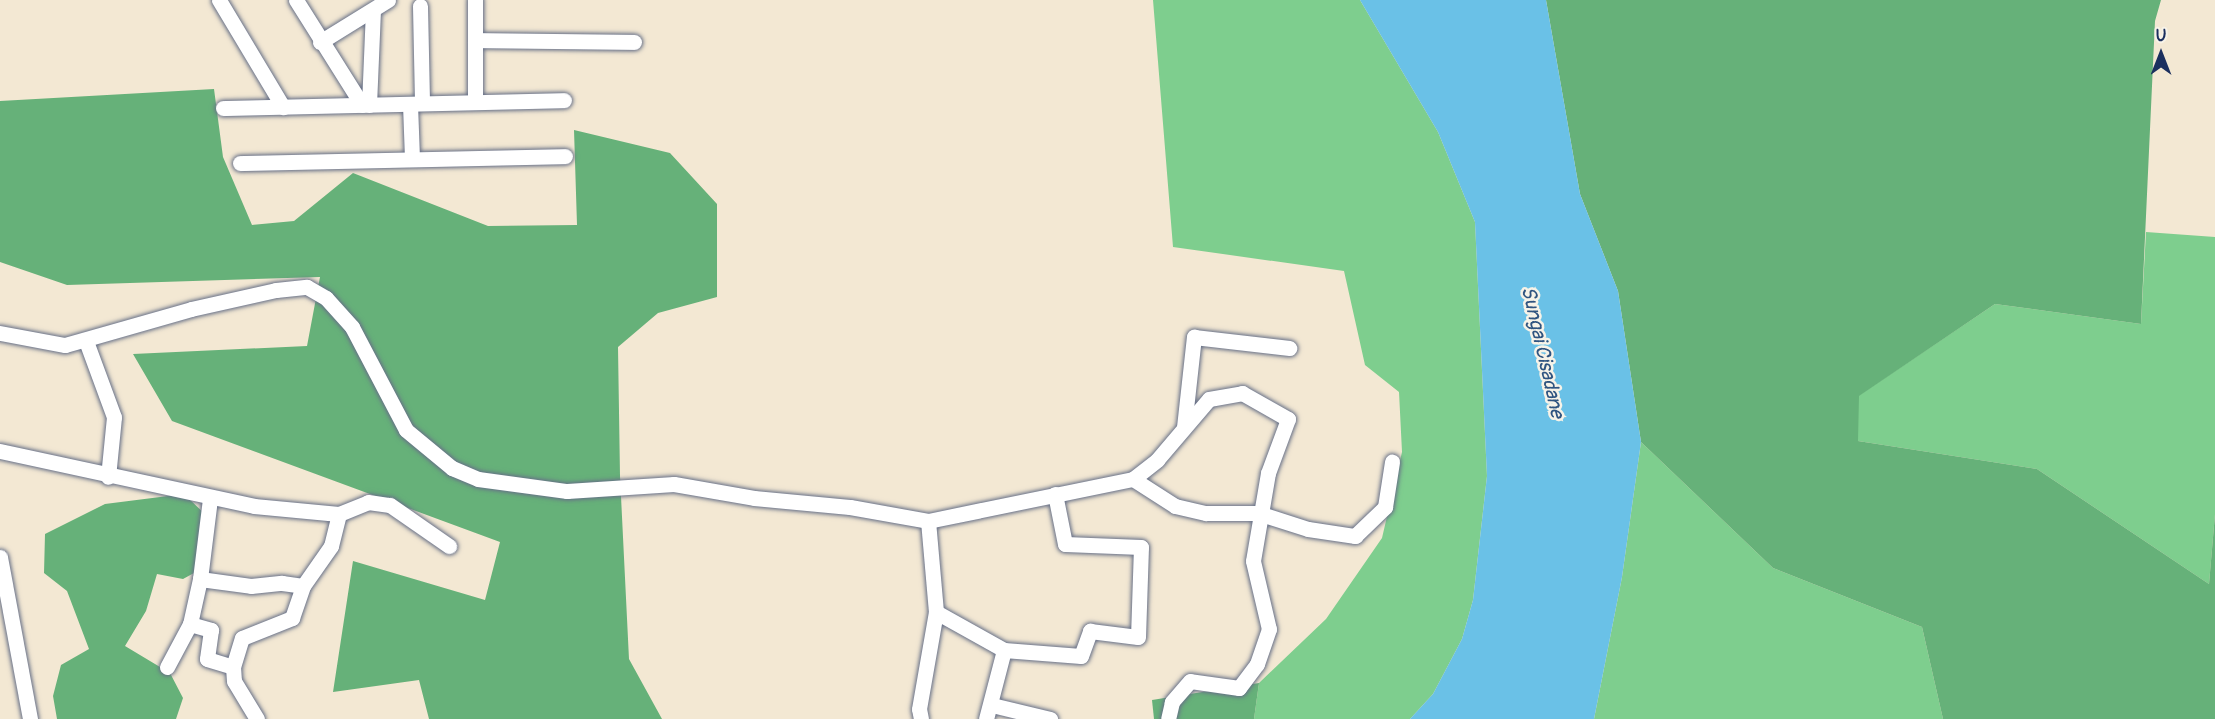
<!DOCTYPE html>
<style>
body{margin:0}
#map{position:relative;width:2215px;height:719px;overflow:hidden;background:#f3e8d3;font-family:Pangolin,sans-serif}
div>[style]{position:absolute}
.green>*{inset:0;background:#7ece8e}
.forest>*{inset:0;background:#66b179}
.water>*{inset:0;background:#6ac1e7}
.roads{filter:drop-shadow(0 0 2px #677087) drop-shadow(0 0 2px #677087)}
.minor>*{height:15px;margin:-7.5px;padding:0 7.5px;transform-origin:7.5px;border-radius:7.5px;background:#fff}
span{translate:-50% -50%;white-space:nowrap;text-align:center;line-height:1.15;-webkit-text-stroke:5px #f7f3e8;paint-order:stroke}
.water-label{font-size:20px;color:#2f5480;font-style:italic}
.north{position:absolute;left:2131px;top:24px;width:60px;height:60px;-webkit-text-stroke:4px #f7f3e8;paint-order:stroke;rotate:0deg;font-size:16px;font-weight:700;line-height:24px;text-align:center;color:#1b2f5e}
.north::after{content:'';display:block;margin:auto;width:21px;height:27px;background:#1b2f5e;clip-path:polygon(50% 0,100% 100%,50% 72%,0 100%)}
</style>
<div id="map">
<div class="green">
<i style="clip-path:polygon(1153px 0,1360px 0,1438px 132px,1475px 222px,1487px 476px,1473px 600px,1462px 639px,1433px 694px,1410px 719px,1254px 719px,1259px 683px,1326px 619px,1382px 538px,1402px 452px,1399px 392px,1365px 365px,1344px 271px,1173px 247px)"></i>
<i style="clip-path:polygon(2146px 232px,2215px 237px,2215px 514px,2209px 584px,2037px 469px,1858px 441px,1858px 396px,1995px 304px,2141px 324px)"></i>
<i style="clip-path:polygon(1641px 442px,1773px 568px,1922px 627px,1943px 719px,1594px 719px,1622px 577px)"></i>
</div>
<div class="forest">
<i style="clip-path:polygon(1546px 0,2161px 0,2155px 21px,2141px 324px,1995px 304px,1859px 396px,1858px 441px,2037px 469px,2209px 584px,2215px 514px,2215px 719px,1943px 719px,1922px 627px,1773px 568px,1641px 442px,1618px 291px,1580px 194px)"></i>
<i style="clip-path:polygon(214px 89px,223px 157px,252px 225px,294px 221px,353px 173px,488px 226px,577px 225px,574px 130px,670px 153px,717px 204px,717px 297px,658px 313px,618px 347px,620px 476px,629px 659px,662px 719px,429px 719px,419px 680px,333px 692px,353px 561px,485px 600px,500px 542px,172px 421px,133px 354px,307px 346px,320px 277px,67px 285px,0 262px,0 101px)"></i>
<i style="clip-path:polygon(184px 494px,210px 519px,205px 567px,183px 579px,157px 574px,146px 611px,125px 646px,170px 673px,183px 698px,176px 719px,57px 719px,53px 696px,61px 665px,89px 649px,67px 591px,44px 573px,45px 534px,105px 504px)"></i>
<i style="clip-path:polygon(1259px 683px,1254px 719px,1154px 719px,1152px 700px)"></i>
</div>
<div class="water">
<i style="clip-path:polygon(1360px 0,1546px 0,1580px 194px,1618px 291px,1641px 442px,1622px 577px,1594px 719px,1410px 719px,1433px 694px,1462px 639px,1473px 600px,1487px 476px,1475px 222px,1438px 132px)"></i>
</div>
<div class="roads">
<div class="minor">
<i style="left:219px;top:0;width:125px;rotate:59.1deg"></i>
<i style="left:296px;top:0;width:124px;rotate:57.8deg"></i>
<i style="left:420px;top:6px;width:97px;rotate:88.8deg"></i>
<i style="left:475px;top:40px;width:159px;rotate:0.7deg"></i>
<i style="left:320px;top:42px;width:80px;rotate:-31.7deg"></i>
<i style="left:475px;top:102px;width:102px;rotate:-90deg"></i>
<i style="left:410px;top:104px;width:55px;rotate:87.9deg"></i>
<i style="left:369px;top:105px;width:94px;rotate:-87.6deg"></i>
<i style="left:223px;top:108px;width:341px;rotate:-1.3deg"></i>
<i style="left:240px;top:163px;width:325px;rotate:-1.2deg"></i>
<i style="left:0;top:333px;width:66px;rotate:10.5deg"></i>
<i style="left:65px;top:345px;width:131px;rotate:-15.9deg"></i>
<i style="left:191px;top:309px;width:87px;rotate:-12.6deg"></i>
<i style="left:276px;top:290px;width:31px;rotate:-6deg"></i>
<i style="left:307px;top:287px;width:22px;rotate:30deg"></i>
<i style="left:326px;top:298px;width:39px;rotate:48deg"></i>
<i style="left:352px;top:327px;width:116px;rotate:62.3deg"></i>
<i style="left:406px;top:430px;width:60px;rotate:39.6deg"></i>
<i style="left:452px;top:468px;width:28px;rotate:23deg"></i>
<i style="left:478px;top:479px;width:90px;rotate:7.7deg"></i>
<i style="left:567px;top:491px;width:107px;rotate:-3.7deg"></i>
<i style="left:674px;top:484px;width:81px;rotate:9.9deg"></i>
<i style="left:754px;top:498px;width:96px;rotate:5.4deg"></i>
<i style="left:850px;top:507px;width:79px;rotate:10.2deg"></i>
<i style="left:928px;top:521px;width:209px;rotate:-11.6deg"></i>
<i style="left:1133px;top:479px;width:31px;rotate:-38deg"></i>
<i style="left:1157px;top:460px;width:80px;rotate:-49.6deg"></i>
<i style="left:1209px;top:399px;width:34px;rotate:-10deg"></i>
<i style="left:1242px;top:393px;width:53px;rotate:29.5deg"></i>
<i style="left:1288px;top:419px;width:58px;rotate:110.3deg"></i>
<i style="left:1268px;top:473px;width:89px;rotate:99.7deg"></i>
<i style="left:1253px;top:561px;width:70px;rotate:76.8deg"></i>
<i style="left:1269px;top:629px;width:37px;rotate:109deg"></i>
<i style="left:1257px;top:664px;width:30px;rotate:127deg"></i>
<i style="left:1239px;top:688px;width:49px;rotate:-171.9deg"></i>
<i style="left:1190px;top:681px;width:28px;rotate:131deg"></i>
<i style="left:1172px;top:702px;width:17px;rotate:103deg"></i>
<i style="left:86px;top:341px;width:81px;rotate:69.8deg"></i>
<i style="left:114px;top:417px;width:60px;rotate:95.7deg"></i>
<i style="left:1184px;top:427px;width:91px;rotate:-83.7deg"></i>
<i style="left:1194px;top:337px;width:96px;rotate:6.6deg"></i>
<i style="left:0;top:451px;width:260px;rotate:12.2deg"></i>
<i style="left:254px;top:506px;width:85px;rotate:5.4deg"></i>
<i style="left:339px;top:514px;width:31px;rotate:-22deg"></i>
<i style="left:368px;top:502px;width:22px;rotate:8deg"></i>
<i style="left:390px;top:505px;width:72px;rotate:34.8deg"></i>
<i style="left:1133px;top:479px;width:50px;rotate:32.7deg"></i>
<i style="left:1175px;top:506px;width:32px;rotate:13deg"></i>
<i style="left:1206px;top:513px;width:52px"></i>
<i style="left:1258px;top:513px;width:52px;rotate:17.7deg"></i>
<i style="left:1308px;top:529px;width:48px;rotate:8.5deg"></i>
<i style="left:1355px;top:536px;width:42px;rotate:-44deg"></i>
<i style="left:1385px;top:507px;width:46px;rotate:-81.2deg"></i>
<i style="left:0;top:557px;width:165px;rotate:79.5deg"></i>
<i style="left:200px;top:579px;width:51px;rotate:7.8deg"></i>
<i style="left:251px;top:586px;width:31px;rotate:-6deg"></i>
<i style="left:282px;top:583px;width:21px;rotate:8deg"></i>
<i style="left:936px;top:612px;width:78px;rotate:29.2deg"></i>
<i style="left:1004px;top:650px;width:77px;rotate:4.5deg"></i>
<i style="left:1081px;top:656px;width:27px;rotate:-70deg"></i>
<i style="left:1090px;top:631px;width:48px;rotate:7.1deg"></i>
<i style="left:1138px;top:637px;width:90px;rotate:-88.1deg"></i>
<i style="left:1141px;top:547px;width:76px;rotate:-177.7deg"></i>
<i style="left:1065px;top:544px;width:51px;rotate:-101.3deg"></i>
<i style="left:190px;top:624px;width:22px;rotate:16deg"></i>
<i style="left:211px;top:630px;width:29px;rotate:98deg"></i>
<i style="left:207px;top:659px;width:27px;rotate:17deg"></i>
<i style="left:167px;top:667px;width:49px;rotate:-61.9deg"></i>
<i style="left:190px;top:624px;width:46px;rotate:-77.5deg"></i>
<i style="left:200px;top:579px;width:81px;rotate:-82.9deg"></i>
<i style="left:992px;top:705px;width:60px;rotate:13.6deg"></i>
<i style="left:257px;top:719px;width:44px;rotate:-121.2deg"></i>
<i style="left:234px;top:681px;width:14px;rotate:-94deg"></i>
<i style="left:233px;top:667px;width:30px;rotate:-73deg"></i>
<i style="left:242px;top:638px;width:54px;rotate:-21.8deg"></i>
<i style="left:292px;top:618px;width:34px;rotate:-71deg"></i>
<i style="left:303px;top:586px;width:49px;rotate:-55deg"></i>
<i style="left:331px;top:546px;width:33px;rotate:-76deg"></i>
<i style="left:921px;top:719px;width:10px;rotate:-101deg"></i>
<i style="left:919px;top:709px;width:98px;rotate:-80.1deg"></i>
<i style="left:936px;top:612px;width:91px;rotate:-95deg"></i>
<i style="left:986px;top:719px;width:71px;rotate:-75.4deg"></i>
</div>
</div>
<div class="water-label">
<span style="left:1543px;top:352px;rotate:77deg">Sungai Cisadane</span>
</div>
<div class="north">U</div>
</div>
